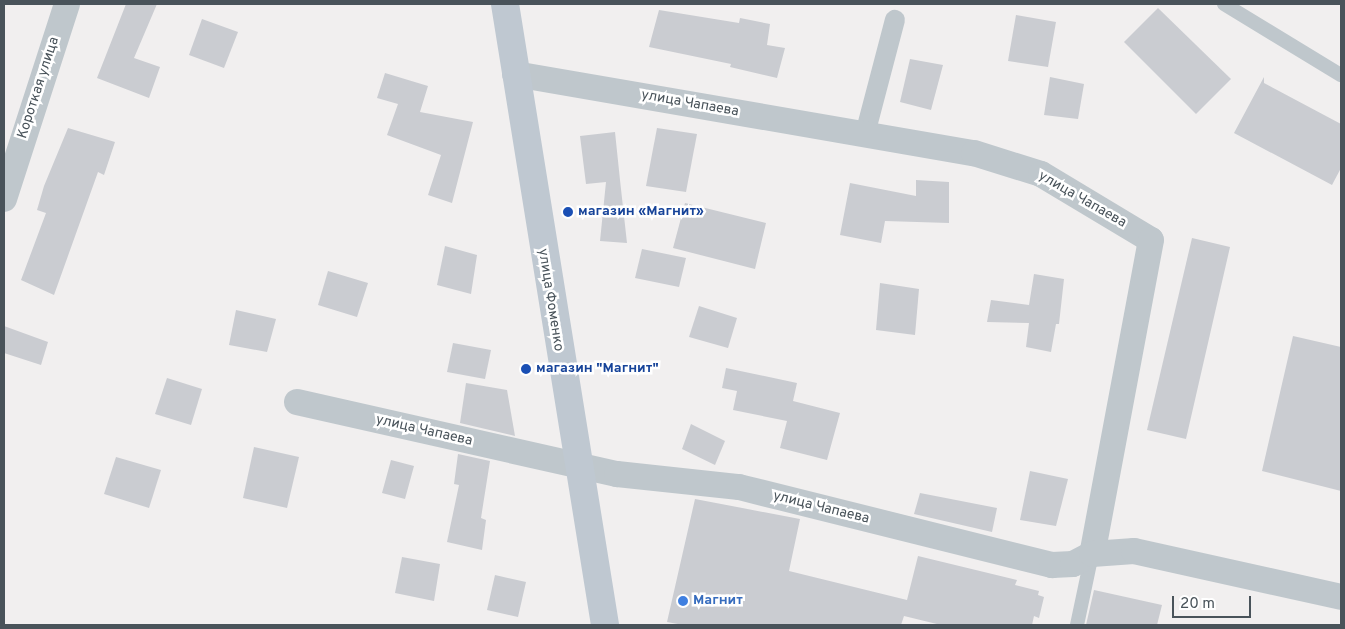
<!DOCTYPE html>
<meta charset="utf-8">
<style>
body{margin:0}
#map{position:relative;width:1345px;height:629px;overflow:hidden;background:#f1efef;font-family:Overpass,sans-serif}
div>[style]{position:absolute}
.building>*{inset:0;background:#caccd1}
.service>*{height:14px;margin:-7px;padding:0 7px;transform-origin:7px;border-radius:7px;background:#bfc7cc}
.pedestrian>*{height:20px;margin:-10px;padding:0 10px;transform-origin:10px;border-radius:10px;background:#bfc7cc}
.minor>*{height:26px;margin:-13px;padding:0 13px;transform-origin:13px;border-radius:13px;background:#bfc7cc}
.secondary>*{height:28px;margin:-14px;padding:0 14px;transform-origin:14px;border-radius:14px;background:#bfc8d1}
.dots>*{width:14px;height:14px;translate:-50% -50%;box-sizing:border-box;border:2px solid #fff;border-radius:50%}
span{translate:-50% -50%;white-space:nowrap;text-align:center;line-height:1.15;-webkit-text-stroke:5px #fff;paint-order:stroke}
.street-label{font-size:14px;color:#49535a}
.transit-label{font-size:14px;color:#164399;font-weight:700}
.left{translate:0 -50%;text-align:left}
.shop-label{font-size:14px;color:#366cbe;font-weight:700}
.frame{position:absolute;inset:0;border:5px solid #49535a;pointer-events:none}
.scale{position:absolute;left:1172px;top:596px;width:79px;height:22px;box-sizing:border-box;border:2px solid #49535a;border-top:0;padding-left:6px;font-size:15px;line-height:18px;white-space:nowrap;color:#49535a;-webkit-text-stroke:4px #fff;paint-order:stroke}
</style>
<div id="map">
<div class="building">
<i style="clip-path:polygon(126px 4px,157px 4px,134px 58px,160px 67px,149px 98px,97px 78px)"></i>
<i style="clip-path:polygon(1158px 8px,1231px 79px,1196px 114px,1124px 42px)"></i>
<i style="clip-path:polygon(659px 10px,739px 23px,740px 18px,770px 24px,767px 45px,785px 48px,777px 78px,730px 67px,731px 64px,649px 47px)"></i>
<i style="clip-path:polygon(1016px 15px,1056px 22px,1048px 67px,1008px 61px)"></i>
<i style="clip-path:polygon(202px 19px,238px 32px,224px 68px,189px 55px)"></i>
<i style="clip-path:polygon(910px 59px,943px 65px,931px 110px,900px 102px)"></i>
<i style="clip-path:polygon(385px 73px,428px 86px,420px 112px,473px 122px,452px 203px,428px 195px,441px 155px,387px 135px,398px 104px,377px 98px)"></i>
<i style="clip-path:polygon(1050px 77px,1084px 84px,1078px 119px,1044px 115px)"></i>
<i style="clip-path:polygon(1264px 77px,1264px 83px,1341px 124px,1341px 168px,1332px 185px,1234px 133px)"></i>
<i style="clip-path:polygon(68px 128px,115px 142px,104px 175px,98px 172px,54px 295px,21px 280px,46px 213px,37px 210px,44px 186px)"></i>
<i style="clip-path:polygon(657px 128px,697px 134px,686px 192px,646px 186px)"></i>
<i style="clip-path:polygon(615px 132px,620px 180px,627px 243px,600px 241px,606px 182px,586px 184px,580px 136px)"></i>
<i style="clip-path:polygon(916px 180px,949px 182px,949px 223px,885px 221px,881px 243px,840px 235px,850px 183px,916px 196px)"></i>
<i style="clip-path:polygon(685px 203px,766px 223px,755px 269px,673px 248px)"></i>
<i style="clip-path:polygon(1192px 238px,1230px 247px,1186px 439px,1147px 430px)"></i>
<i style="clip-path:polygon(445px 246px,477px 255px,471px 294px,437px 285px)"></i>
<i style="clip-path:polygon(642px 249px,686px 258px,679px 287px,635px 278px)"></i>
<i style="clip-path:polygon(328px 271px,368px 283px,357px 317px,318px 305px)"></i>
<i style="clip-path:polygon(1034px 274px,1064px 279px,1059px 324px,1056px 324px,1051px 352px,1026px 347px,1029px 323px,987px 322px,991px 300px,1029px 305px)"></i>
<i style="clip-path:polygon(880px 283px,919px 289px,915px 335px,876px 330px)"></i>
<i style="clip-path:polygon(699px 306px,737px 318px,728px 348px,689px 337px)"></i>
<i style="clip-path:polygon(236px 310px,276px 319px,267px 352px,229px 345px)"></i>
<i style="clip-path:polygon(4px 326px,48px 342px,41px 365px,4px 353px)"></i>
<i style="clip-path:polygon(1293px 336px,1341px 347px,1341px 491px,1262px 471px)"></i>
<i style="clip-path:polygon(453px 343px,491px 350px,485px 379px,447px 372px)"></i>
<i style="clip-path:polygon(726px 368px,797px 383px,793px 401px,840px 413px,827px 460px,780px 448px,787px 421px,733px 410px,737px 391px,722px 388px)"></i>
<i style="clip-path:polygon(167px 378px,202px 389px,191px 425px,155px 414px)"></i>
<i style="clip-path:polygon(466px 383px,507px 390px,515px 436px,460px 423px)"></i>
<i style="clip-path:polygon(691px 424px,725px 441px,715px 465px,682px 449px)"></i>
<i style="clip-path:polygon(254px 447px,299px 457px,287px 508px,243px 498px)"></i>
<i style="clip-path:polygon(458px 454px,490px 461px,481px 518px,486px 520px,482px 550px,447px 542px,459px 485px,454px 484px)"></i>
<i style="clip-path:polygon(116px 457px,161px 470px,149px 508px,104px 494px)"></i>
<i style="clip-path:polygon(391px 460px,414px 466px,405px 499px,382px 493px)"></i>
<i style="clip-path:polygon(1030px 471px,1068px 479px,1056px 526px,1020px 520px)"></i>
<i style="clip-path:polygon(920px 493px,997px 508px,992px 532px,914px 514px)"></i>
<i style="clip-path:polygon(695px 499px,800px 519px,789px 571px,907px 600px,918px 556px,1017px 580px,1015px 585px,1039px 591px,1038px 595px,1044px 597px,1039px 618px,1034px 616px,1032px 625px,941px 625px,904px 616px,901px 625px,683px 625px,667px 622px)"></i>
<i style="clip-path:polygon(402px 557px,440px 564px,434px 601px,395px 593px)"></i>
<i style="clip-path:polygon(495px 575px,526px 582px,518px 617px,487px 610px)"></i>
<i style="clip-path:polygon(1094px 590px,1162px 605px,1157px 625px,1086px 625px)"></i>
</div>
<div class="service">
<i style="left:1224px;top:4px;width:137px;rotate:31.3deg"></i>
<i style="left:1077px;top:625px;width:73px;rotate:-78.1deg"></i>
</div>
<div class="pedestrian">
<i style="left:865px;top:134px;width:118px;rotate:-75.3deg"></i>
</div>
<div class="minor">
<i style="left:515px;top:74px;width:466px;rotate:9.8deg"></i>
<i style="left:974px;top:153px;width:70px;rotate:17.4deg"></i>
<i style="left:1041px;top:174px;width:128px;rotate:31deg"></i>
<i style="left:1151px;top:240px;width:319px;rotate:100.6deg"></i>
<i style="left:4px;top:199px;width:205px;rotate:-72.1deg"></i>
<i style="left:297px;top:402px;width:328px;rotate:12.7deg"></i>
<i style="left:617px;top:474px;width:123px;rotate:6.1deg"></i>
<i style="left:739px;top:487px;width:323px;rotate:14deg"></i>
<i style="left:1052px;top:565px;width:21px;rotate:-3deg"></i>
<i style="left:1073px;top:564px;width:21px;rotate:-28deg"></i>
<i style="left:1092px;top:554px;width:42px;rotate:-4.1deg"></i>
<i style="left:1134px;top:551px;width:212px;rotate:12.5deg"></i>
</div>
<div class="secondary">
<i style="left:505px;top:4px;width:629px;rotate:80.85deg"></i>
</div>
<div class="dots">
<i style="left:568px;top:212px;background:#1a4fb4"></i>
<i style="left:526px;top:369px;background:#1a4fb4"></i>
<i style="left:683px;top:601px;background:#3f7fe0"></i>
</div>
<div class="street-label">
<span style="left:39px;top:88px;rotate:-72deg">Короткая улица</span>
<span style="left:690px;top:104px;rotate:10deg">улица Чапаева</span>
<span style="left:1082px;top:200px;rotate:30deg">улица Чапаева</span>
<span style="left:550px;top:300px;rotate:81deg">улица Фоменко</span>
<span style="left:424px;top:431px;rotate:13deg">улица Чапаева</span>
<span style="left:821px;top:508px;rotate:14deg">улица Чапаева</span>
</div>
<div class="transit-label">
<span class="left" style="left:578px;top:212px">магазин «Магнит»</span>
<span class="left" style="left:536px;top:369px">магазин "Магнит"</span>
</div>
<div class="shop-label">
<span class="left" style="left:693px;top:601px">Магнит</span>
</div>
<div class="frame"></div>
<div class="scale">20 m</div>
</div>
